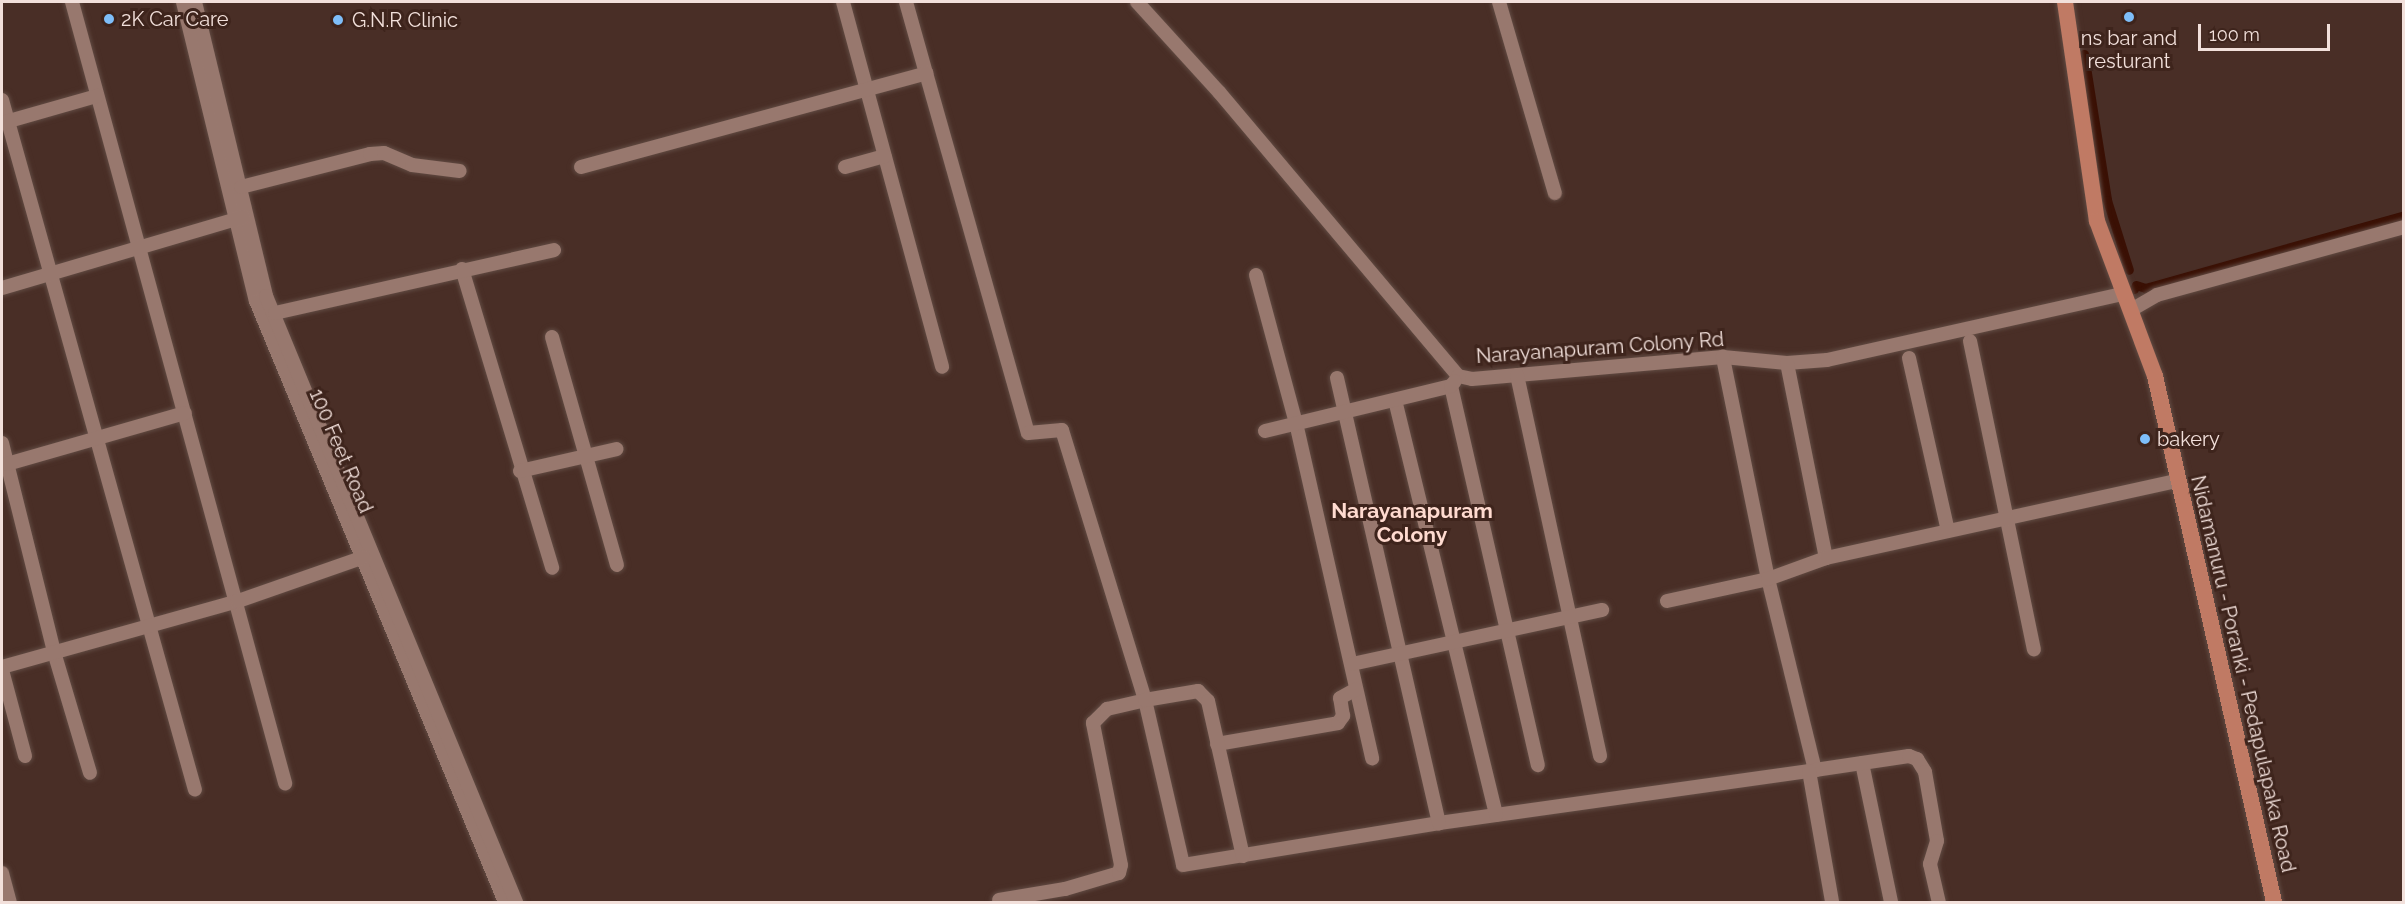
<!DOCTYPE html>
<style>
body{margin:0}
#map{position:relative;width:2405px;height:904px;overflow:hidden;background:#492e26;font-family:Raleway,sans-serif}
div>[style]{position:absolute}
.canal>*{height:9px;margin:-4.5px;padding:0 4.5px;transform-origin:4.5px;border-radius:4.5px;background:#3a1004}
.roads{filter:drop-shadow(0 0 2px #614b43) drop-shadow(0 0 2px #614b43)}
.minor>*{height:14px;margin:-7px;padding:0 7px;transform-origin:7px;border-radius:7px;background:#98786e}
.major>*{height:16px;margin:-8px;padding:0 8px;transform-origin:8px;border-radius:8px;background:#c07a64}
.dots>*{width:16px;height:16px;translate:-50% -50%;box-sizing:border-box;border:3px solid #3e241c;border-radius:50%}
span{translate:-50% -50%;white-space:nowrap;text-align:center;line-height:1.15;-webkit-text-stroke:6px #3e241c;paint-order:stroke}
.poi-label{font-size:20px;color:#f2e0db}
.left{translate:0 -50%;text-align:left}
.street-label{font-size:20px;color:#f2e0db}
.neighbourhood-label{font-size:21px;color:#ffdbd0;font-weight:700}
.frame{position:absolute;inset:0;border:3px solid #f2e0db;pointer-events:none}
.scale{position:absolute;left:2198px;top:24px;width:132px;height:27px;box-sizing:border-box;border:3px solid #f2e0db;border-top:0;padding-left:8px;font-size:18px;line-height:21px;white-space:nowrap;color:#f2e0db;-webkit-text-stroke:4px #3e241c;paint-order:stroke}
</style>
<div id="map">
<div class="canal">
<i style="left:2084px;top:54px;width:148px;rotate:81deg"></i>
<i style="left:2107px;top:200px;width:73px;rotate:72.6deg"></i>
<i style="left:2134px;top:289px;width:4px;rotate:-63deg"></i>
<i style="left:2136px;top:285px;width:9px;rotate:18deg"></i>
<i style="left:2145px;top:288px;width:269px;rotate:-15.7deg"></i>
</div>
<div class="roads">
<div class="minor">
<i style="left:72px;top:2px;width:810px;rotate:74.74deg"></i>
<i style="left:183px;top:2px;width:308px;rotate:76.3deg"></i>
<i style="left:256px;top:301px;width:651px;rotate:67.5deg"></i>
<i style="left:195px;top:2px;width:302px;rotate:76.4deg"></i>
<i style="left:266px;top:296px;width:656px;rotate:67.58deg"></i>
<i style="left:843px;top:2px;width:378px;rotate:74.8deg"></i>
<i style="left:906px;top:2px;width:74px;rotate:74.3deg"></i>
<i style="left:1137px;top:2px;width:122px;rotate:47.7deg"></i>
<i style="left:1219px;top:92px;width:371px;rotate:49.9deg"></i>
<i style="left:1458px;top:376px;width:14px;rotate:12deg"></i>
<i style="left:1472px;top:379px;width:252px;rotate:-5deg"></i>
<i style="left:1723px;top:357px;width:64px;rotate:5.4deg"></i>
<i style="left:1787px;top:363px;width:40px;rotate:-4.3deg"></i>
<i style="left:1827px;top:360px;width:303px;rotate:-12.6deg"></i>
<i style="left:1499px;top:2px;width:199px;rotate:73.7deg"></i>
<i style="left:2px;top:100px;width:716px;rotate:74.37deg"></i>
<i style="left:2px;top:123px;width:99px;rotate:-15.9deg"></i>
<i style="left:581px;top:167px;width:358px;rotate:-15.2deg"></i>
<i style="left:926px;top:73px;width:374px;rotate:74.2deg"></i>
<i style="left:1028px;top:433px;width:34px;rotate:-5deg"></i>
<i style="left:1062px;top:430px;width:282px;rotate:72.9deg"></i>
<i style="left:1145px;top:700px;width:169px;rotate:77deg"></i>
<i style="left:1183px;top:865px;width:259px;rotate:-9.3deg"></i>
<i style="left:1439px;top:823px;width:380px;rotate:-8deg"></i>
<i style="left:1815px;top:770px;width:197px;rotate:-103.8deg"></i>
<i style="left:1768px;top:579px;width:227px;rotate:-101.5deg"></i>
<i style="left:845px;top:167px;width:41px;rotate:-15.4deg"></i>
<i style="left:241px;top:187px;width:133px;rotate:-14.3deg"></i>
<i style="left:370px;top:154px;width:14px;rotate:-4deg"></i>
<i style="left:384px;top:153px;width:30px;rotate:23deg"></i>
<i style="left:412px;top:165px;width:48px;rotate:7.1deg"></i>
<i style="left:462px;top:269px;width:312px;rotate:73.2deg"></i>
<i style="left:1256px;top:275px;width:153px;rotate:74.9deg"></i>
<i style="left:1296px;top:423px;width:344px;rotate:77.2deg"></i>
<i style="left:2px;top:288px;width:252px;rotate:-16.4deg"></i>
<i style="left:2131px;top:310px;width:30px;rotate:-30deg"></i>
<i style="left:2157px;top:295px;width:256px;rotate:-15.4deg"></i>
<i style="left:275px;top:313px;width:286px;rotate:-12.7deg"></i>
<i style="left:552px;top:337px;width:237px;rotate:74.1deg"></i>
<i style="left:1970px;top:341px;width:315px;rotate:78.3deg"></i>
<i style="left:1909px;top:358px;width:177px;rotate:77.3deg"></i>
<i style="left:1787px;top:363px;width:199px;rotate:78.7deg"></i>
<i style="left:1517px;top:375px;width:390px;rotate:77.7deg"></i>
<i style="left:1337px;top:378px;width:457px;rotate:77.1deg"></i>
<i style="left:1451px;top:386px;width:389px;rotate:77.1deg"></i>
<i style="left:1395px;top:400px;width:427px;rotate:76.3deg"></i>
<i style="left:1265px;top:431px;width:191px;rotate:-13.6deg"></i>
<i style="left:1451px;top:386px;width:6px;rotate:-51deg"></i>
<i style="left:2px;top:443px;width:215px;rotate:76deg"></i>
<i style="left:54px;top:652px;width:126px;rotate:73.4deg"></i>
<i style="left:7px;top:464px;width:185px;rotate:-16deg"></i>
<i style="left:520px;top:471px;width:99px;rotate:-12.8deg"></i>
<i style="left:1667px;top:601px;width:103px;rotate:-12.3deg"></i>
<i style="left:1768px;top:579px;width:62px;rotate:-19.9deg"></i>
<i style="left:1826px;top:558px;width:359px;rotate:-12.4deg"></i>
<i style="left:1352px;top:664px;width:256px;rotate:-12.2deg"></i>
<i style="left:2px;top:667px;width:245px;rotate:-15.6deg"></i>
<i style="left:238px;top:601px;width:133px;rotate:-19.2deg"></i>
<i style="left:2px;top:670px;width:89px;rotate:75deg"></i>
<i style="left:1217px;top:744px;width:123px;rotate:-9.8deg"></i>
<i style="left:1338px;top:723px;width:9px;rotate:-54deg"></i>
<i style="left:1343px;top:716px;width:18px;rotate:-99deg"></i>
<i style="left:1340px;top:698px;width:18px;rotate:-29deg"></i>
<i style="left:1862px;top:763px;width:142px;rotate:78.2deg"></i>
<i style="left:1815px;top:770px;width:95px;rotate:-8.5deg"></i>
<i style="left:1909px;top:756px;width:9px;rotate:21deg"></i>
<i style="left:1917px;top:759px;width:15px;rotate:58deg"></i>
<i style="left:1925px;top:772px;width:70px;rotate:80.1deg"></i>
<i style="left:1937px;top:841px;width:24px;rotate:107deg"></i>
<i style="left:1930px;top:864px;width:39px;rotate:77deg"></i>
<i style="left:1809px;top:771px;width:133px;rotate:80deg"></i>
<i style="left:2px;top:873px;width:30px;rotate:75deg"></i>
<i style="left:999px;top:900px;width:67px;rotate:-9.5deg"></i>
<i style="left:1065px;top:889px;width:56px;rotate:-16.5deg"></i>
<i style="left:1119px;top:873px;width:8px;rotate:-76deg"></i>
<i style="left:1121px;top:865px;width:145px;rotate:-101.2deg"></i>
<i style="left:1093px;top:723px;width:20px;rotate:-45deg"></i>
<i style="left:1107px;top:709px;width:39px;rotate:-13deg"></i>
<i style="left:1145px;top:700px;width:54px;rotate:-9.6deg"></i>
<i style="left:1198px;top:691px;width:14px;rotate:45deg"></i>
<i style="left:1208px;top:701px;width:159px;rotate:77.3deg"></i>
</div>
<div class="major">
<i style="left:2065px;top:2px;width:221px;rotate:81.7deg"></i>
<i style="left:2097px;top:221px;width:165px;rotate:69.5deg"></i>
<i style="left:2155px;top:376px;width:539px;rotate:77.25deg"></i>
</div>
</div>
<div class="dots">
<i style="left:2129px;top:17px;background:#7ebef9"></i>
<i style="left:109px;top:19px;background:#7ebef9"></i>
<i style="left:338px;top:20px;background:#7ebef9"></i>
<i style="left:2145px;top:439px;background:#7ebef9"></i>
</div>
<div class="poi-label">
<span class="left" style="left:121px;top:19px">2K Car Care</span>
<span class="left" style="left:352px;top:20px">G.N.R Clinic</span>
<span style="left:2129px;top:50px">ns bar and<br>resturant</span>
<span class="left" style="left:2157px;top:439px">bakery</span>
</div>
<div class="street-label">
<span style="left:1600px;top:348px;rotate:-4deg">Narayanapuram Colony Rd</span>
<span style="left:341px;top:451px;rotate:67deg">100 Feet Road</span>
<span style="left:2243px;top:674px;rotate:77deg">Nidamanuru - Poranki - Pedapulapaka Road</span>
</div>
<div class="neighbourhood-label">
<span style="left:1412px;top:523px">Narayanapuram<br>Colony</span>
</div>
<div class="frame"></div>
<div class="scale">100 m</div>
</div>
